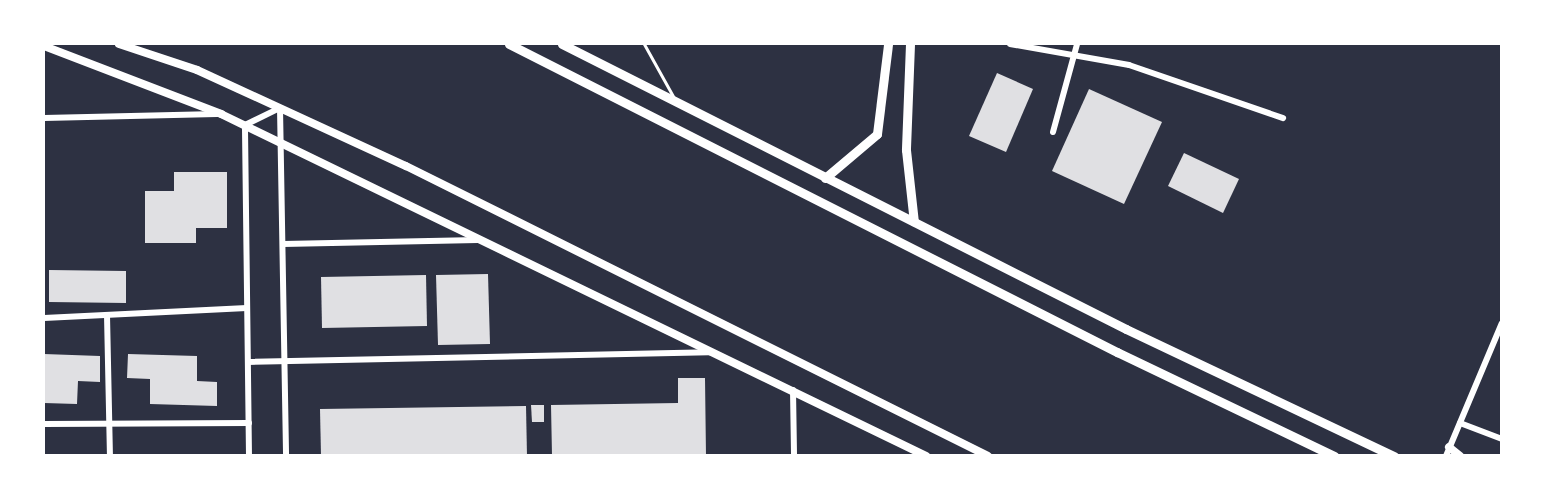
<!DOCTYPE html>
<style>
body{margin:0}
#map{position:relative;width:1545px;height:499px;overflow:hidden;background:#2d3142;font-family:Montserrat,sans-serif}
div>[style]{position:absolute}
.building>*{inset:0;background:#e0e0e3}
.service>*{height:3px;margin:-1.5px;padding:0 1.5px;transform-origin:1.5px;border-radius:1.5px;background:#fff}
.minor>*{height:6px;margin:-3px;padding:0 3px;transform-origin:3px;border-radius:3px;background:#fff}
.tertiary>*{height:8px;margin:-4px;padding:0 4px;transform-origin:4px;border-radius:4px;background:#fff}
.primary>*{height:9px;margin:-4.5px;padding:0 4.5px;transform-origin:4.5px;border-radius:4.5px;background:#fff}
.trunk>*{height:9px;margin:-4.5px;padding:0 4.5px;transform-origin:4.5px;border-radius:4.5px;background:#fff}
span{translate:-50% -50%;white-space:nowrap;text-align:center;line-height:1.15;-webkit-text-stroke:6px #fff;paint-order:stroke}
.frame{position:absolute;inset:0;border:45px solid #fff;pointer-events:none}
</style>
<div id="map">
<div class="building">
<i style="clip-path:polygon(997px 73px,1033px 89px,1006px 152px,969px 136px)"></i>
<i style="clip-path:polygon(1089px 89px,1162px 122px,1124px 204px,1052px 171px)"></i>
<i style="clip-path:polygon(1184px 153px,1239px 179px,1223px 213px,1168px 186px)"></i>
<i style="clip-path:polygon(174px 172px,227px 172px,227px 228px,196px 228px,196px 243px,145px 243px,145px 191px,174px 191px)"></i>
<i style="clip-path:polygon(49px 270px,126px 271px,126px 303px,49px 302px)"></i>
<i style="clip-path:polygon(488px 274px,490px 344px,438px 345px,436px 275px)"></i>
<i style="clip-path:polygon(426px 275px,427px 326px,322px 328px,321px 277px)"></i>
<i style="clip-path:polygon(44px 354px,100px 356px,100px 382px,78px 381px,77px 404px,44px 403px)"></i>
<i style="clip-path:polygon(128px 354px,197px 356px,197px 381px,217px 382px,217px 406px,150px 404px,150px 379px,127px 378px)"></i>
<i style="clip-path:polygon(678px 378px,705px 378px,706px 456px,552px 456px,551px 405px,678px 403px)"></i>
<i style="clip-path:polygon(531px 405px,544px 405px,544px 422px,532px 422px)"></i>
<i style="clip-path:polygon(526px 406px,527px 456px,321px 456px,320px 409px)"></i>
</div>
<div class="service">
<i style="left:644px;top:44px;width:62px;rotate:60.9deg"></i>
</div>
<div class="minor">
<i style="left:1010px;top:44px;width:121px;rotate:10deg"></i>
<i style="left:1129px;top:65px;width:163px;rotate:19deg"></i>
<i style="left:44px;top:118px;width:173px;rotate:-1.3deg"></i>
<i style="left:1053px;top:132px;width:91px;rotate:-74.7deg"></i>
<i style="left:283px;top:244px;width:195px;rotate:-1.2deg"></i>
<i style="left:107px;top:315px;width:141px;rotate:88.8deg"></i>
<i style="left:44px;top:318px;width:203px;rotate:-2.8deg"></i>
<i style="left:248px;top:362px;width:461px;rotate:-1.2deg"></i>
<i style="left:793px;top:390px;width:66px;rotate:89.1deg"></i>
<i style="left:1460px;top:423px;width:45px;rotate:20.9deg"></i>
<i style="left:44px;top:424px;width:205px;rotate:-0.3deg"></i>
<i style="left:249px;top:456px;width:331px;rotate:-90.7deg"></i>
<i style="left:245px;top:125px;width:39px;rotate:-26deg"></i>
<i style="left:280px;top:108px;width:348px;rotate:89deg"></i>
<i style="left:1446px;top:456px;width:144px;rotate:-67.2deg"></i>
</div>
<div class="tertiary">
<i style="left:119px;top:44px;width:82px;rotate:18.4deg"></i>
<i style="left:197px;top:70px;width:230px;rotate:24.7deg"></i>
<i style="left:406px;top:166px;width:650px;rotate:26.49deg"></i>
<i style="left:44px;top:46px;width:190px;rotate:21deg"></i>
<i style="left:221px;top:114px;width:784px;rotate:25.88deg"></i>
<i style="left:1449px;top:447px;width:14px;rotate:39deg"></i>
</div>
<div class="primary">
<i style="left:910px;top:44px;width:106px;rotate:92.2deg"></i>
<i style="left:906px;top:150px;width:72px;rotate:83.7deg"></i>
<i style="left:825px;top:178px;width:68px;rotate:-40.2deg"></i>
<i style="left:877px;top:134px;width:91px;rotate:-83deg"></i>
</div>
<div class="trunk">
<i style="left:509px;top:44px;width:682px;rotate:26.87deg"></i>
<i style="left:1117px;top:352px;width:241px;rotate:25.6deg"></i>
<i style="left:562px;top:44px;width:632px;rotate:26.81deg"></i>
<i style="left:1126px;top:329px;width:297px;rotate:25.4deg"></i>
</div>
<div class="frame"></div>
</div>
